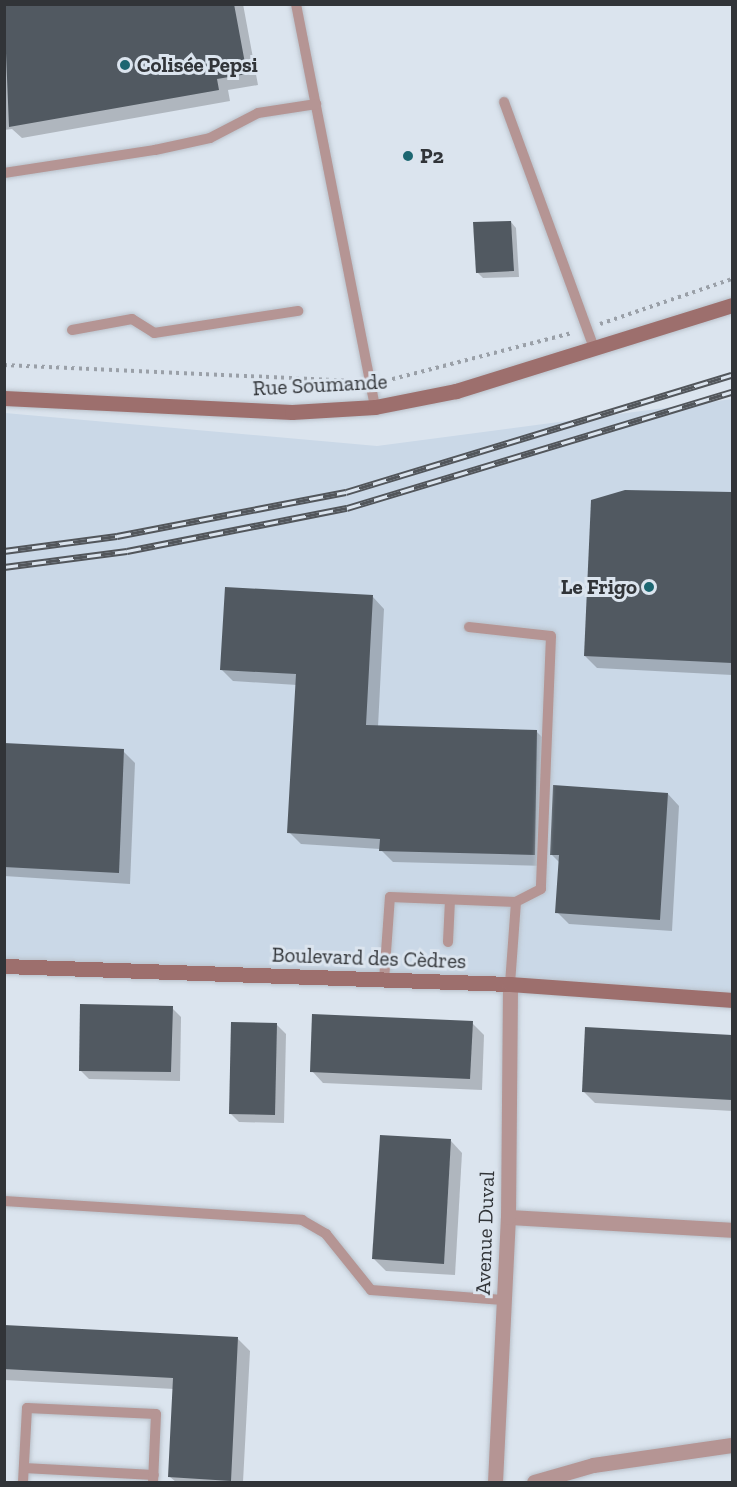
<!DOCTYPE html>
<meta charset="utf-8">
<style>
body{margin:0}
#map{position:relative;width:737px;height:1487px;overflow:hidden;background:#dbe4ee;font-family:"Zilla Slab",serif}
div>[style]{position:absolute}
.built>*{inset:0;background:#cad8e7}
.shadow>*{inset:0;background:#0003}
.building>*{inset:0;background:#515961}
.path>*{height:4px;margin-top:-2px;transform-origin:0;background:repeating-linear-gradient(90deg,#9aa0a8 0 3px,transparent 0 7.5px)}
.roads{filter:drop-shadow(0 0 2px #b9c1ca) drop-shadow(0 0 2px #b9c1ca)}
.lane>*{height:10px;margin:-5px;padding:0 5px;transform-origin:5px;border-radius:5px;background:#b59594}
.street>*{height:15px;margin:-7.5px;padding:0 7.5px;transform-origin:7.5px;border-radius:7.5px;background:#b59594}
.secondary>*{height:15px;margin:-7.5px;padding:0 7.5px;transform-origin:7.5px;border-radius:7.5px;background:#9d6f6d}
.rail>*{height:7px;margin-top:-3.5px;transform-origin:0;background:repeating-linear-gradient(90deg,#dbe4ee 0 14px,#52565b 0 28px);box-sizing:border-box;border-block:2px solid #52565b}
.dots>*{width:16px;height:16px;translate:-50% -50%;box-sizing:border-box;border:3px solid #dbe4ee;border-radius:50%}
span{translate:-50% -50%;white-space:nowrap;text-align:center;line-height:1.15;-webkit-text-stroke:6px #dbe4ee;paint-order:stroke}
.poi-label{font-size:21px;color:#313438;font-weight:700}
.left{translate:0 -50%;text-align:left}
.right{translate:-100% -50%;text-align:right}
.street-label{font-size:21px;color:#313438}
.frame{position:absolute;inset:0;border:6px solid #313438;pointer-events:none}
</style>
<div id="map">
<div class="built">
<i style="clip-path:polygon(732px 399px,732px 994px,5px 967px,5px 413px,377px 446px)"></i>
</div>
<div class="shadow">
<i style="clip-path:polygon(4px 4px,243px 4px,258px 85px,228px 90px,230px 101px,22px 138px,12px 129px,4px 130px)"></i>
<i style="clip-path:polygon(511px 222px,516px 228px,519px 277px,483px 278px,477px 272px)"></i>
<i style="clip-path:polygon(625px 492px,732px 494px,732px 675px,597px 668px,585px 656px)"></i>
<i style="clip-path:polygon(373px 597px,384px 609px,378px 727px,536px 731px,548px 743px,546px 866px,393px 862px,380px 849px,301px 844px,289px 832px,297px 685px,233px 681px,221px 669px)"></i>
<i style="clip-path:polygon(4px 745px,123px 751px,135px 763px,130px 884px,4px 876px)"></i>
<i style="clip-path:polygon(668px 794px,679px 806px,672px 931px,569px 924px,557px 912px,560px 863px,551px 854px)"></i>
<i style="clip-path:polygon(172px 1008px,181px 1017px,180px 1081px,89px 1079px,80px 1070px)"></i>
<i style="clip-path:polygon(472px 1023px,484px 1035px,482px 1090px,323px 1083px,312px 1071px)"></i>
<i style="clip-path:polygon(277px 1025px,286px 1034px,284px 1123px,239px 1122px,230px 1113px)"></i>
<i style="clip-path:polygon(587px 1029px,732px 1037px,732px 1111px,595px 1103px,583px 1091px)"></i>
<i style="clip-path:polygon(451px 1141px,462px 1153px,455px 1275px,386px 1271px,374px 1259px)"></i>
<i style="clip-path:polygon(4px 1326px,238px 1339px,250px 1351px,243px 1482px,176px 1482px,170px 1477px,174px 1389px,4px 1380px)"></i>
</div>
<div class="building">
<i style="clip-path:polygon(4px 4px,234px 4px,247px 74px,217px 79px,219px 90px,9px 127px)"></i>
<i style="clip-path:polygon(511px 221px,514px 271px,476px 273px,473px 222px)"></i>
<i style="clip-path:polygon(625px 490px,732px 492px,732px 663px,584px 656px,591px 500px)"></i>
<i style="clip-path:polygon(225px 587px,373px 595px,366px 725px,537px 730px,535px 855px,379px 851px,380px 839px,287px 833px,296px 674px,220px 670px)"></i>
<i style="clip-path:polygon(4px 743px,124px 749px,119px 873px,4px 867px)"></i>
<i style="clip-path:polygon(553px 785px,668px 793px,660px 920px,555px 913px,559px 855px,550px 855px)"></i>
<i style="clip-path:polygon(80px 1004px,173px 1006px,171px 1072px,79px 1071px)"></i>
<i style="clip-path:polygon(312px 1014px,473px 1021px,470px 1079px,310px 1072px)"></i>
<i style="clip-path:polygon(231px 1022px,277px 1023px,275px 1115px,229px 1114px)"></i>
<i style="clip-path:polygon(585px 1027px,732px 1035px,732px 1100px,582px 1092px)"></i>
<i style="clip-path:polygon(380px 1135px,451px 1139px,444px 1264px,372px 1259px)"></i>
<i style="clip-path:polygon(4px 1325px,238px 1337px,231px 1481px,168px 1477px,173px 1378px,4px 1369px)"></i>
</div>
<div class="path">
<i style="left:600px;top:324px;width:139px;rotate:-18.8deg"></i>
<i style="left:4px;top:365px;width:350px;rotate:2.6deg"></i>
<i style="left:385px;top:381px;width:193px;rotate:-14.4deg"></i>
</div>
<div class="roads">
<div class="lane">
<i style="left:296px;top:4px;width:411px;rotate:78.9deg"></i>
<i style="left:504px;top:102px;width:262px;rotate:69.9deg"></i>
<i style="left:4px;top:173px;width:153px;rotate:-8.7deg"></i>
<i style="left:155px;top:150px;width:56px;rotate:-12.3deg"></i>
<i style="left:210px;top:138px;width:54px;rotate:-27.5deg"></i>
<i style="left:258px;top:113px;width:59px;rotate:-8.8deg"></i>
<i style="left:72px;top:330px;width:61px;rotate:-10.4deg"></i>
<i style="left:132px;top:319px;width:26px;rotate:32deg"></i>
<i style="left:154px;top:333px;width:146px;rotate:-8.7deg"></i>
<i style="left:469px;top:627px;width:82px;rotate:6.3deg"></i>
<i style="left:551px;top:636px;width:253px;rotate:92.3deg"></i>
<i style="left:541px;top:889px;width:28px;rotate:153deg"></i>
<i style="left:448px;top:942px;width:42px;rotate:-87.3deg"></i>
<i style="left:384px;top:980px;width:83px;rotate:-85.9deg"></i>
<i style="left:390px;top:897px;width:126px;rotate:2.3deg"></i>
<i style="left:516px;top:902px;width:82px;rotate:94.2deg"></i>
<i style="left:4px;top:1201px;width:299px;rotate:3.6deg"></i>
<i style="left:302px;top:1220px;width:28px;rotate:30deg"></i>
<i style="left:326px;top:1234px;width:72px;rotate:51.2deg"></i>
<i style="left:371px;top:1290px;width:132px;rotate:4.3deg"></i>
<i style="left:24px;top:1468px;width:130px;rotate:3.1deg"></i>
<i style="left:23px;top:1482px;width:74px;rotate:-86.9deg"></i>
<i style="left:27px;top:1408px;width:129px;rotate:2.7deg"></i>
<i style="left:156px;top:1414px;width:68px;rotate:92.5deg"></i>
</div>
<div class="street">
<i style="left:508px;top:1217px;width:224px;rotate:3.3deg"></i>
<i style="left:495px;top:1482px;width:265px;rotate:-87.2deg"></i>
<i style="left:508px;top:1217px;width:233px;rotate:-89.5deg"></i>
<i style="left:534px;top:1482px;width:61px;rotate:-16.1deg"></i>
<i style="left:593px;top:1465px;width:140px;rotate:-8.2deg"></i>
</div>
<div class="secondary">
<i style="left:4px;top:398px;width:288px;rotate:2.8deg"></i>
<i style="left:292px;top:412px;width:83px;rotate:-3.4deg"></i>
<i style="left:375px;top:407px;width:83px;rotate:-11.2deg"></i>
<i style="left:456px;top:391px;width:289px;rotate:-17.3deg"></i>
<i style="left:4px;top:966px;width:506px;rotate:2.04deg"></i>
<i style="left:510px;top:984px;width:223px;rotate:4.1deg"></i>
</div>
</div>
<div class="rail">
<i style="left:4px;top:551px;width:114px;rotate:-7.6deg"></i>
<i style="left:117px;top:536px;width:233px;rotate:-10.9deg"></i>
<i style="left:346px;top:492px;width:403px;rotate:-16.9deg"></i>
<i style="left:4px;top:567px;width:124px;rotate:-7.4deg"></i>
<i style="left:127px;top:551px;width:224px;rotate:-11.1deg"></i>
<i style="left:347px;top:508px;width:402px;rotate:-16.8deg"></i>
</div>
<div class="dots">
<i style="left:125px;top:65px;background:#1c6671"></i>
<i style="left:408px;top:156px;background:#1c6671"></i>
<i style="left:649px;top:587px;background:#1c6671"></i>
</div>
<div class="poi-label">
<span class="left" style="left:137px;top:65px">Colisée Pepsi</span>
<span class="left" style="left:420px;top:156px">P2</span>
<span class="right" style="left:637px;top:587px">Le Frigo</span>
</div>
<div class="street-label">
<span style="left:320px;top:385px;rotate:-3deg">Rue Soumande</span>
<span style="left:369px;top:958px;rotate:2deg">Boulevard des Cèdres</span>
<span style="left:485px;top:1233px;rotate:-88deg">Avenue Duval</span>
</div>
<div class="frame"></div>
</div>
